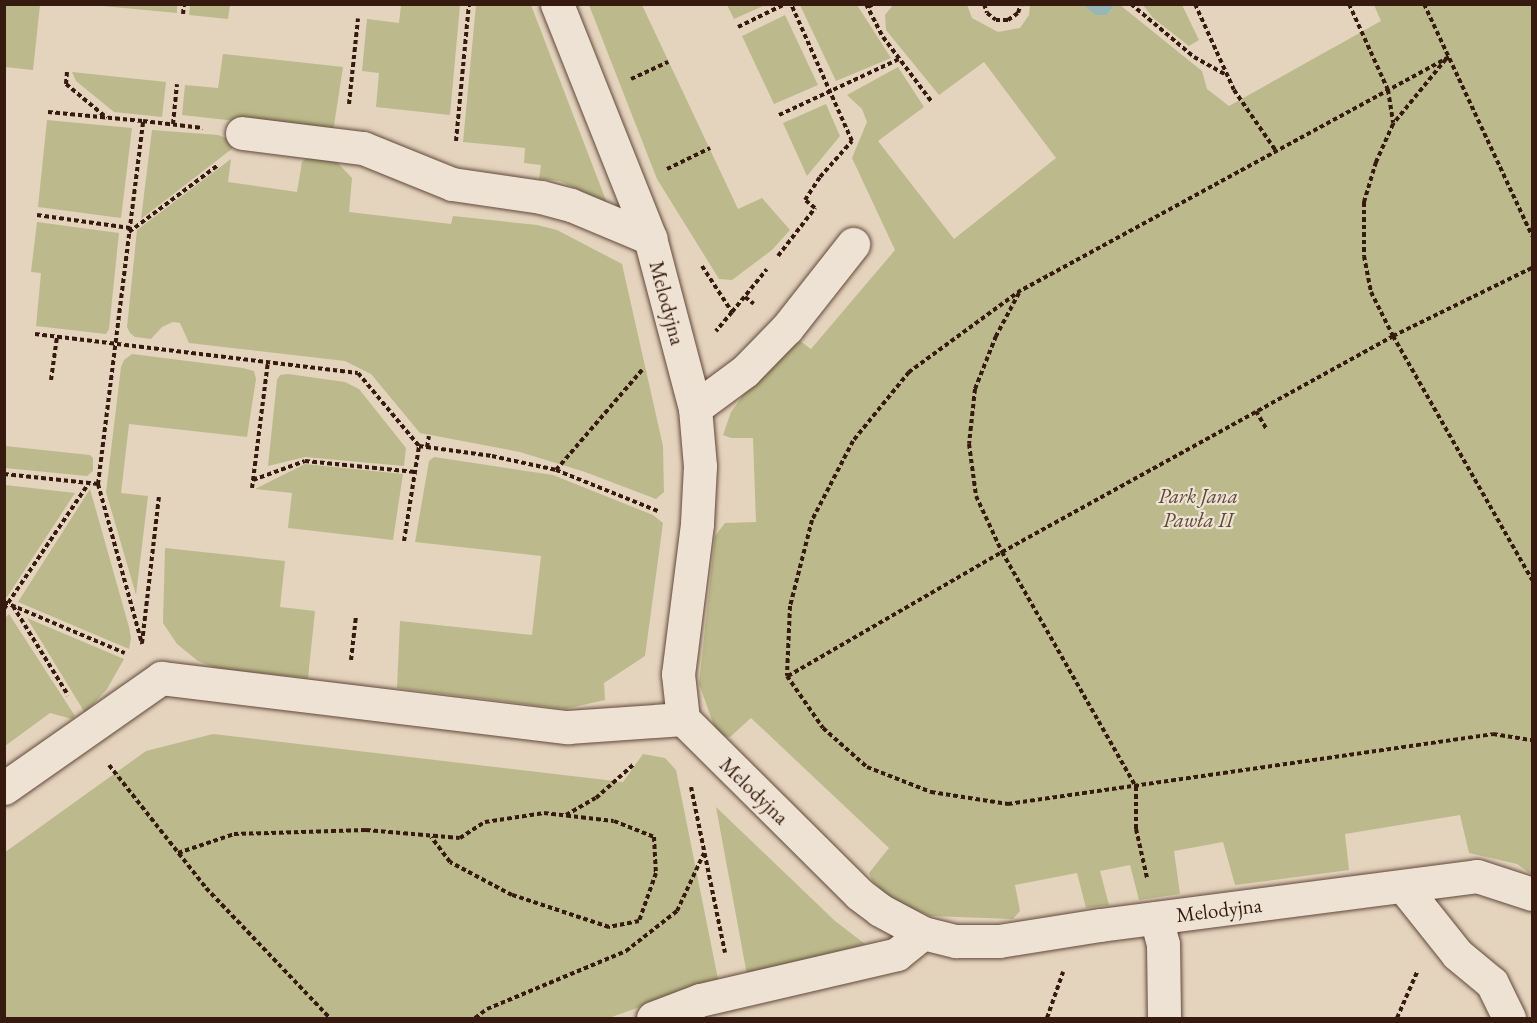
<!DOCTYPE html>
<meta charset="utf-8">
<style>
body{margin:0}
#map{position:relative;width:1537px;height:1023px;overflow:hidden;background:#e4d3bd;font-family:"EB Garamond",serif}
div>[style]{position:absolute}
.green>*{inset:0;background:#bcba8c}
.water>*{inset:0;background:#97b7b7}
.path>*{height:4px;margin-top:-2px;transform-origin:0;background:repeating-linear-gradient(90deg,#36190f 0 4.5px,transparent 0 7.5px)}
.roads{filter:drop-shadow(0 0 2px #62483a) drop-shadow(0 0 2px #62483a)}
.minor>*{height:33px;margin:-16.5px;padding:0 16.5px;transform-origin:16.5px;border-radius:16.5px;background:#ede2d4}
span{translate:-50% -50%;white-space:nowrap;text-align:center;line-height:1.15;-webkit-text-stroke:4.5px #ede2d4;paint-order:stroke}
.street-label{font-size:21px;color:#36190f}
.park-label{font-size:21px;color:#5e4934;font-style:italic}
.frame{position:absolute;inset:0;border:6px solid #36190f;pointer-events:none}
</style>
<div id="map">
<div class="green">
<i style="clip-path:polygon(4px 5px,40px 5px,33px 70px,5px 67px)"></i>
<i style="clip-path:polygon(92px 5px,177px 4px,177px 13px)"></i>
<i style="clip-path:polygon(190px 5px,230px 5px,228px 19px,189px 15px)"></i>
<i style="clip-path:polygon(401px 5px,460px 5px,450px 115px,376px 107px,379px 73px,362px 71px,367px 19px,399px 23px)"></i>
<i style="clip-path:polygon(476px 5px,531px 5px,607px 203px,560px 181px,539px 179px,541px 165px,524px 163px,525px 148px,463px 142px)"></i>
<i style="clip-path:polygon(589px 5px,642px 5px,738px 209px,762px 198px,790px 230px,772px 250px,732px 280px,719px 279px,657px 179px)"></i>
<i style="clip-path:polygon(727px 5px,765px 5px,734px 19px)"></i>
<i style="clip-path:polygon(800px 5px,857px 5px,891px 58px,836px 81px)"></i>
<i style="clip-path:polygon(893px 5px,967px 5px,972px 18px,998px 32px,1020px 28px,1029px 15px,1030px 5px,1083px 5px,1107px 15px,1115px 5px,1120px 5px,1202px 71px,1207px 89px,1229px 106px,1381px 21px,1374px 5px,1532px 5px,1532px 875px,1517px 864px,1469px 853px,1460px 815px,1345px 834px,1349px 870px,1235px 885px,1223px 842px,1174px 851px,1180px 894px,1139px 900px,1130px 865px,1100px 871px,1109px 905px,1086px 908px,1077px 873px,1015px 885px,1020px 911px,1013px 919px,930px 916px,908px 907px,883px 892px,872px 880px,869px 873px,889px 848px,751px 718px,730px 737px,722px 736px,716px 731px,699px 684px,715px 536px,725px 523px,756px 522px,753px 438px,731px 438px,723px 435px,731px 412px,752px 383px,800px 341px,811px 349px,895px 250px,852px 158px,867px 122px,862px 109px,847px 95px,898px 67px,924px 107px,878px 141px,954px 239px,1056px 158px,984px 62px,939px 95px,886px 30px,885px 15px)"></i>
<i style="clip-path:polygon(1143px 5px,1182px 5px,1199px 40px,1189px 46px,1153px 18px)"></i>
<i style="clip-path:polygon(785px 15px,818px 85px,774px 104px,742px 36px)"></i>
<i style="clip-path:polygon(223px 54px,343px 67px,333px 132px,182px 115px,185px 85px,218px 88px)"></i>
<i style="clip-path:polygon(72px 72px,166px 82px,162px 117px,114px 112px,76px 81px)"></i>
<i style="clip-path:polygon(826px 104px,840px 136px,807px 176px,783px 123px)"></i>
<i style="clip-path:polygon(47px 120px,132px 128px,121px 218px,38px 207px)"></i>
<i style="clip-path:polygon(152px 130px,218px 135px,231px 140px,233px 148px,141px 219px)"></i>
<i style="clip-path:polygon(329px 154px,352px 178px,349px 212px,451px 224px,453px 216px,537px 225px,557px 230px,622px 264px,663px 446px,664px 492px,656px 499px,585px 472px,520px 452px,420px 433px,371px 374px,345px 361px,189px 343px,180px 323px,173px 322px,162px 327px,151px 339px,135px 337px,130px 333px,127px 327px,137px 230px,231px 159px,228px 182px,297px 192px,302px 162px,309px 156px)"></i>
<i style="clip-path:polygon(37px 222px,119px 233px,109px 329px,106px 334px,36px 326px,41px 273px,31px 272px)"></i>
<i style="clip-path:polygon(132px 354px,243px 368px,254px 371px,256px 379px,247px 437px,129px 424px,121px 493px,148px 496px,136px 595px,106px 492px,121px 367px,124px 360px)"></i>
<i style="clip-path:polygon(288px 374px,345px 382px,359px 389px,406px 448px,404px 466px,305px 457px,268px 466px,277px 380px,280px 375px)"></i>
<i style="clip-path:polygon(5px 446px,90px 455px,93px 458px,93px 471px,87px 476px,5px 468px)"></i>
<i style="clip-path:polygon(434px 457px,553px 475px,653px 515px,663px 523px,645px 656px,604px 683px,605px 700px,565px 709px,397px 688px,400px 621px,532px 635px,541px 556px,415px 542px,429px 461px)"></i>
<i style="clip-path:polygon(305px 464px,403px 474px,393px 540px,288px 528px,292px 493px,255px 489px)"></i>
<i style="clip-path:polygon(5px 485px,75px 493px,7px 597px,4px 595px)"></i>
<i style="clip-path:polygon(90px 489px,129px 627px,131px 638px,129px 649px,18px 602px)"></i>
<i style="clip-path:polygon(165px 548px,285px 561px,280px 607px,315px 611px,308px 678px,218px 669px,198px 661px,177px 644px,163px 623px)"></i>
<i style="clip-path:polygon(9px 614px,75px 716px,72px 719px,50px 713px,5px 746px,4px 619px)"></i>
<i style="clip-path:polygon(27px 618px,124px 659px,107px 689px,85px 713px)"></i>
<i style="clip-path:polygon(213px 734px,623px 782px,643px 754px,665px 758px,676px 770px,718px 979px,609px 1018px,5px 1018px,4px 853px,146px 751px)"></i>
<i style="clip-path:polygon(716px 807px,835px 921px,865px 944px,747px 975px)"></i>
</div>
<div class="water">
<i style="clip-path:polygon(1083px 5px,1115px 5px,1107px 15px,1096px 15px)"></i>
</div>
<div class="path">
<i style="left:866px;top:4px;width:37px;rotate:63deg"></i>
<i style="left:883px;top:37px;width:80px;rotate:53.1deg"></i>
<i style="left:984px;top:4px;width:9px;rotate:72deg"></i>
<i style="left:987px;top:13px;width:11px;rotate:38deg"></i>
<i style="left:996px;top:20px;width:12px"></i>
<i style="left:1008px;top:20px;width:12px;rotate:-35deg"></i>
<i style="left:1018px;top:13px;width:9px;rotate:-72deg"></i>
<i style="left:1131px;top:4px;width:82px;rotate:40.1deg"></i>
<i style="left:1194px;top:57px;width:38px;rotate:29deg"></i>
<i style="left:1195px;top:4px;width:94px;rotate:65.6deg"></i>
<i style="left:1234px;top:90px;width:74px;rotate:55.5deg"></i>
<i style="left:1349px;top:4px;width:94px;rotate:65.6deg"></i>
<i style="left:1388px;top:90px;width:33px;rotate:81deg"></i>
<i style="left:1424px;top:4px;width:256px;rotate:65deg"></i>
<i style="left:868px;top:7px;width:7px;rotate:-27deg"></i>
<i style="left:183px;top:14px;width:10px;rotate:-84deg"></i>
<i style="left:738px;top:27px;width:52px;rotate:-26.1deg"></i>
<i style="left:1449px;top:57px;width:487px;rotate:151.4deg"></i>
<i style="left:1021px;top:290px;width:139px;rotate:143.8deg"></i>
<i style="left:909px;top:372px;width:89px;rotate:129.1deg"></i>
<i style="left:853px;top:441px;width:89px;rotate:117.4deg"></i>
<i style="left:812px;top:520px;width:89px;rotate:104.3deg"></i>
<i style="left:790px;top:606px;width:70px;rotate:92.5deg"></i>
<i style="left:787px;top:676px;width:63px;rotate:55.3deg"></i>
<i style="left:823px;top:728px;width:59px;rotate:41.6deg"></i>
<i style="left:867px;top:767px;width:69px;rotate:21.3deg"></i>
<i style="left:931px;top:792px;width:78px;rotate:8.9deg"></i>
<i style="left:1008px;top:804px;width:490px;rotate:-8.2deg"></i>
<i style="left:1493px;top:734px;width:39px;rotate:9deg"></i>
<i style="left:1446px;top:59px;width:84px;rotate:129.2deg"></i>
<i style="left:1393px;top:124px;width:42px;rotate:114.1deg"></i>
<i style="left:1376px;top:162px;width:42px;rotate:106.7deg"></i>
<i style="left:1364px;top:202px;width:54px;rotate:90deg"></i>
<i style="left:1364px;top:256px;width:37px;rotate:79deg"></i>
<i style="left:1371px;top:292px;width:49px;rotate:63.4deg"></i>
<i style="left:1393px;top:336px;width:281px;rotate:60.3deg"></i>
<i style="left:67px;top:72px;width:12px;rotate:95deg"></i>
<i style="left:66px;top:84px;width:53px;rotate:39.7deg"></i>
<i style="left:631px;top:79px;width:41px;rotate:-24.7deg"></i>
<i style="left:349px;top:104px;width:86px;rotate:-84deg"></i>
<i style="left:48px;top:112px;width:95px;rotate:5.4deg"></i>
<i style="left:779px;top:115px;width:132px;rotate:-25deg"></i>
<i style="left:173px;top:124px;width:40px;rotate:-84.3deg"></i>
<i style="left:456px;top:141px;width:138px;rotate:-84.6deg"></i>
<i style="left:667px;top:169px;width:48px;rotate:-26deg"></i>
<i style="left:37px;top:215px;width:94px;rotate:8deg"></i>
<i style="left:129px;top:232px;width:110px;rotate:-36.9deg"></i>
<i style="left:778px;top:256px;width:61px;rotate:-52.4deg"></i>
<i style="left:815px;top:208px;width:13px;rotate:-141deg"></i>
<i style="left:805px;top:200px;width:27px;rotate:-57deg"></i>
<i style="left:820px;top:177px;width:48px;rotate:-48.4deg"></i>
<i style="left:852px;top:141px;width:150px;rotate:-114deg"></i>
<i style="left:702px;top:266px;width:55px;rotate:56.9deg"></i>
<i style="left:732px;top:312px;width:25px;rotate:130deg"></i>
<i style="left:1019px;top:293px;width:49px;rotate:118.1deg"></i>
<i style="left:996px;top:336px;width:57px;rotate:111.6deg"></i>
<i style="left:975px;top:389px;width:55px;rotate:96.2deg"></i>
<i style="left:969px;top:444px;width:52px;rotate:82.3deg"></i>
<i style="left:976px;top:496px;width:62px;rotate:65.1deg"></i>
<i style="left:1002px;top:552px;width:271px;rotate:60.3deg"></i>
<i style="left:1136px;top:787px;width:42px;rotate:90deg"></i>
<i style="left:1136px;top:829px;width:50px;rotate:77.3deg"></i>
<i style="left:745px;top:297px;width:11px;rotate:38deg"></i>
<i style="left:732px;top:312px;width:55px;rotate:-50.9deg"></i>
<i style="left:35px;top:334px;width:325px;rotate:6.9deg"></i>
<i style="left:358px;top:373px;width:95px;rotate:50.1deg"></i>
<i style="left:419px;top:446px;width:74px;rotate:7.8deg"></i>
<i style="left:492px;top:456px;width:66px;rotate:12.3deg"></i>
<i style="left:556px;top:470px;width:110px;rotate:21.9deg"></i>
<i style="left:51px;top:380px;width:43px;rotate:-82.1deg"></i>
<i style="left:1256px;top:411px;width:22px;rotate:60deg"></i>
<i style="left:427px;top:447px;width:11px;rotate:-80deg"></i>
<i style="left:556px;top:470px;width:132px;rotate:-49.3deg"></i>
<i style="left:4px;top:474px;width:95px;rotate:6.1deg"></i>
<i style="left:98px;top:484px;width:166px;rotate:74.6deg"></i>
<i style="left:253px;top:480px;width:55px;rotate:-20.1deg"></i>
<i style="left:305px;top:461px;width:111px;rotate:5.7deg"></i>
<i style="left:98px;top:484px;width:366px;rotate:-82.9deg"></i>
<i style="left:143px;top:121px;width:60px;rotate:6.7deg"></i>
<i style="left:252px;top:488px;width:127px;rotate:-82.8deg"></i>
<i style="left:404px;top:541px;width:96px;rotate:-81deg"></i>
<i style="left:4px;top:602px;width:131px;rotate:22.9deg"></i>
<i style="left:13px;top:606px;width:105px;rotate:58.3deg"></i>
<i style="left:4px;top:609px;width:152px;rotate:-56deg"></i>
<i style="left:142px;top:643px;width:147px;rotate:-83.4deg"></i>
<i style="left:351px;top:660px;width:44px;rotate:-83.5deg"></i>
<i style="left:788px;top:676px;width:247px;rotate:-30.1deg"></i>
<i style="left:1002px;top:552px;width:447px;rotate:-28.9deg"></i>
<i style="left:1393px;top:336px;width:155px;rotate:-26.1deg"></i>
<i style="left:109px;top:765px;width:157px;rotate:51.7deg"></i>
<i style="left:206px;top:888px;width:180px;rotate:46.4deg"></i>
<i style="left:691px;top:787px;width:169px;rotate:78.4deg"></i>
<i style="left:566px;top:815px;width:34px;rotate:-30deg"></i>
<i style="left:596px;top:798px;width:51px;rotate:-41.8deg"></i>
<i style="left:178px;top:853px;width:59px;rotate:-18.7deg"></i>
<i style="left:234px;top:834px;width:132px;rotate:-1.7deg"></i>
<i style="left:366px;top:830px;width:94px;rotate:4.9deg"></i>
<i style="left:460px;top:838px;width:30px;rotate:-33deg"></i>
<i style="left:485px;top:822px;width:60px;rotate:-8.7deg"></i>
<i style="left:544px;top:813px;width:70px;rotate:6.5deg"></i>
<i style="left:614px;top:821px;width:43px;rotate:21.8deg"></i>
<i style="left:654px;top:837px;width:36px;rotate:87deg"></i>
<i style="left:656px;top:873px;width:51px;rotate:109.5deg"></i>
<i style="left:639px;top:921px;width:31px;rotate:169deg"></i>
<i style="left:609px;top:927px;width:102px;rotate:-161.7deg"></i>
<i style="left:512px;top:895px;width:70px;rotate:-152deg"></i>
<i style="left:450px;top:862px;width:31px;rotate:-127deg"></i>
<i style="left:475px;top:1018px;width:15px;rotate:-37deg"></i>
<i style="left:487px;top:1009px;width:151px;rotate:-22.6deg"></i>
<i style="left:626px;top:951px;width:65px;rotate:-38.1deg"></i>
<i style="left:677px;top:911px;width:64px;rotate:-65deg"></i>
<i style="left:1047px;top:1018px;width:49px;rotate:-70.8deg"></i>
<i style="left:1397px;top:1018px;width:52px;rotate:-66.4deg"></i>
</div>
<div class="roads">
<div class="minor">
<i style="left:557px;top:4px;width:252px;rotate:68.3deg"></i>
<i style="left:650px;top:238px;width:176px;rotate:75.2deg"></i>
<i style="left:695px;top:408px;width:58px;rotate:85.1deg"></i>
<i style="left:700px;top:466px;width:58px;rotate:93deg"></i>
<i style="left:697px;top:524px;width:151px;rotate:97.2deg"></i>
<i style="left:678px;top:674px;width:45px;rotate:83.7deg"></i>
<i style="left:683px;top:719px;width:248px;rotate:44.8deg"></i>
<i style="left:859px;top:894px;width:26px;rotate:37deg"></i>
<i style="left:880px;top:910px;width:49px;rotate:28.1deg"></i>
<i style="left:923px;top:933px;width:34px;rotate:14deg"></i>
<i style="left:956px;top:941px;width:43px"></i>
<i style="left:999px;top:941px;width:102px;rotate:-9deg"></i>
<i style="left:1100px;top:925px;width:380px;rotate:-7.4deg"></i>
<i style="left:1477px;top:876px;width:58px;rotate:18.1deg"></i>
<i style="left:242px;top:133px;width:122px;rotate:7.1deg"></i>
<i style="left:363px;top:148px;width:96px;rotate:22deg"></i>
<i style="left:452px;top:184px;width:90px;rotate:8.3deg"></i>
<i style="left:541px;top:197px;width:31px;rotate:15deg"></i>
<i style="left:571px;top:205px;width:86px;rotate:22.7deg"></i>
<i style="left:695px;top:408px;width:62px;rotate:-36.5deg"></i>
<i style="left:745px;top:371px;width:60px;rotate:-45.7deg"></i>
<i style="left:787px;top:328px;width:107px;rotate:-51.8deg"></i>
<i style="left:4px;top:788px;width:192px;rotate:-35deg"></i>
<i style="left:161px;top:678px;width:410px;rotate:6.9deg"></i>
<i style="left:568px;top:727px;width:115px;rotate:-4deg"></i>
<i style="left:1403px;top:886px;width:87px;rotate:51.5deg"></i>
<i style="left:1457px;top:954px;width:45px;rotate:39.6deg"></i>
<i style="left:1492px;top:983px;width:39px;rotate:64deg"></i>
<i style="left:1156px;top:918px;width:27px;rotate:75deg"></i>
<i style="left:1163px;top:944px;width:74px;rotate:89.2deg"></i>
<i style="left:653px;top:1018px;width:50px;rotate:-21deg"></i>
<i style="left:700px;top:1000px;width:202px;rotate:-13.1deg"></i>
<i style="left:897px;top:954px;width:33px;rotate:-39deg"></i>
</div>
</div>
<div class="street-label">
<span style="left:667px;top:303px;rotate:75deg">Melodyjna</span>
<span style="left:754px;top:791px;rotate:44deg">Melodyjna</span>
<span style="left:1219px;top:910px;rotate:-7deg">Melodyjna</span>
</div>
<div class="park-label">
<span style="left:1198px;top:508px">Park Jana<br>Pawła II</span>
</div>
<div class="frame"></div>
</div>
